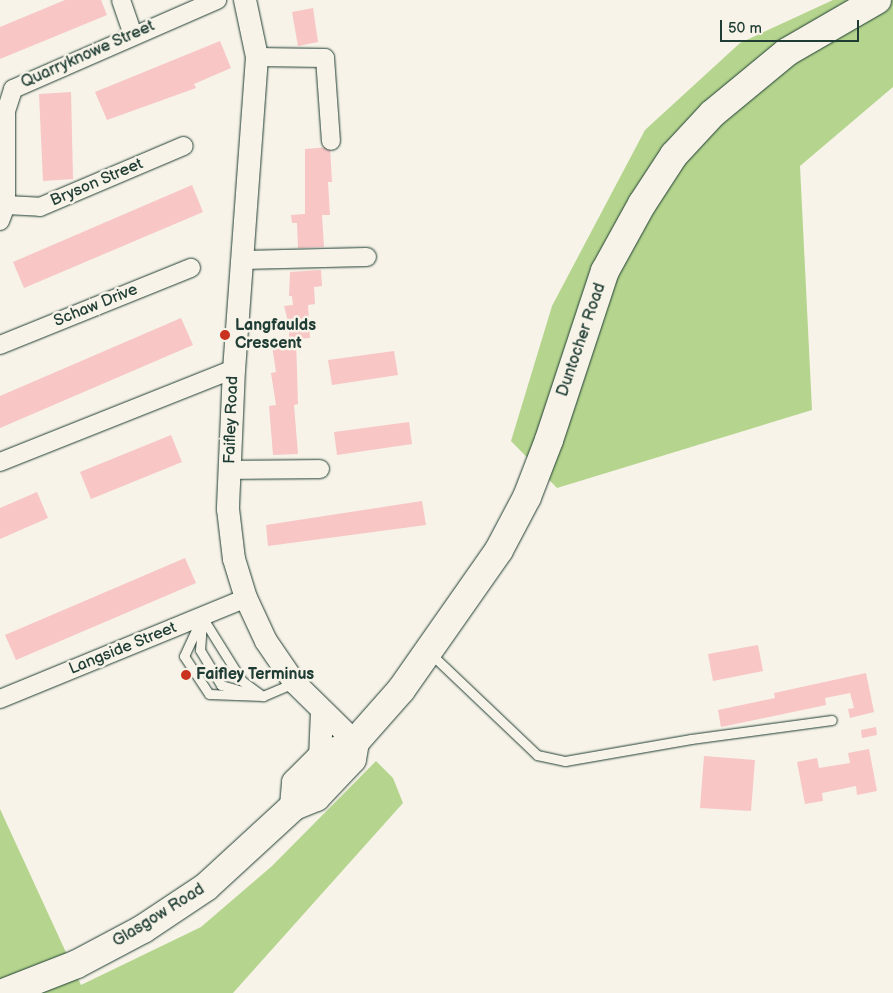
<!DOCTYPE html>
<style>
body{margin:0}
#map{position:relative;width:893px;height:993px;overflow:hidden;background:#f7f3e8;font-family:"Balsamiq Sans",sans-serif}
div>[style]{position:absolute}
.green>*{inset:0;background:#b5d58e}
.building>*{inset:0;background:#f7c6c5}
.roads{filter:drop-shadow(0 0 1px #1f3d34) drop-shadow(0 0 1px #1f3d34)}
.service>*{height:9px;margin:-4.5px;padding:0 4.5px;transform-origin:4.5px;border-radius:4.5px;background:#f7f3e8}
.minor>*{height:18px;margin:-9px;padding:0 9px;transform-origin:9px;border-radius:9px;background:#f7f3e8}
.tertiary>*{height:22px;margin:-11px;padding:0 11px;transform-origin:11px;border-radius:11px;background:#f7f3e8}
.primary>*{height:28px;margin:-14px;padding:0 14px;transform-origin:14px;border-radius:14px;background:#f7f3e8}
.dots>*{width:14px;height:14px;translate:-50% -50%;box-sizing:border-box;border:2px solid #f7f3e8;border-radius:50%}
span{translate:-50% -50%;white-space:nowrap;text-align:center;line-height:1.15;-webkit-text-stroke:5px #f7f3e8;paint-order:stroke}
.street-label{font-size:16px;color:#1f3d34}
.poi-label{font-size:16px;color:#1f3d34;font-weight:700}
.left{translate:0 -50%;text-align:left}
.scale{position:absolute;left:720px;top:20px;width:139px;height:22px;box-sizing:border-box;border:2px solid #1f3d34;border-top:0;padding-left:6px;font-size:15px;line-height:18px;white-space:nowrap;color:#1f3d34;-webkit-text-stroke:4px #f7f3e8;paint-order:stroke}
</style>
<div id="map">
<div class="green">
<i style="clip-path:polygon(833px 0,893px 0,893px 87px,800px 166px,812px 410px,557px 488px,511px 441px,552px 306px,645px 130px,740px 43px)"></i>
<i style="clip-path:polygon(376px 761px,393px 778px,403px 803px,233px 993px,0 993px,0 809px,81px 985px,201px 927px,272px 866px)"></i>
</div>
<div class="building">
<i style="clip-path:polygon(65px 0,101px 0,107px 15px,0 59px,0 27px)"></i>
<i style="clip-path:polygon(313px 8px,318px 42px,298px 46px,292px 12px)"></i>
<i style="clip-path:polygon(220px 41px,231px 68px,194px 84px,196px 88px,107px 120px,95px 92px)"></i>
<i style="clip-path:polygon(71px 92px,73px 179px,43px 181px,39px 94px)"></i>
<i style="clip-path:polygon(330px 147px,332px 182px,328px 182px,330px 215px,322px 215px,324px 247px,298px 248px,297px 223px,292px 223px,291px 215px,305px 214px,305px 149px)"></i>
<i style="clip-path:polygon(192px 185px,203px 212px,24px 288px,13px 262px)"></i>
<i style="clip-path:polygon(321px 270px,322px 286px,314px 287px,315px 304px,308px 305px,310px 338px,296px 339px,298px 404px,294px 405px,298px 454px,273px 455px,269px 406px,276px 405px,271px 373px,276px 372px,271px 339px,289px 338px,289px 329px,285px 329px,285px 322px,288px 322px,284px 306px,293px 305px,292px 296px,289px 296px,290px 272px)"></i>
<i style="clip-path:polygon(181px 318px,193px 345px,0 428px,0 396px)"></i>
<i style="clip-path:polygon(394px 351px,398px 375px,332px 385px,328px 360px)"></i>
<i style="clip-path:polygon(409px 422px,412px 444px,337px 455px,334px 432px)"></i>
<i style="clip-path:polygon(171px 435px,182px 462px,91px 499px,80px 472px)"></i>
<i style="clip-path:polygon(37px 492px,48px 518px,0 539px,0 508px)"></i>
<i style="clip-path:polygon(422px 501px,426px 525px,268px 546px,266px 525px)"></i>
<i style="clip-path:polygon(185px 558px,196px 583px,16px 660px,5px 635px)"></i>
<i style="clip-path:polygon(758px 645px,763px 671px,713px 681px,708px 654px)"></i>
<i style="clip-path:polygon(866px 673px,874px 712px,850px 718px,848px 709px,854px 708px,850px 693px,825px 698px,826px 705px,721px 727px,718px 710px,775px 698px,774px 693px)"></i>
<i style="clip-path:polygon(876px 727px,877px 735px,862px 738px,861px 730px)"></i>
<i style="clip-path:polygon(869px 749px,877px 791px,857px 795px,856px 786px,822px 793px,823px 801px,805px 804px,797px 762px,817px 758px,819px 768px,850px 763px,848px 753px)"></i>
<i style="clip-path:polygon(704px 756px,755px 760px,751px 811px,700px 808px)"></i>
</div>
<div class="roads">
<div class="service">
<i style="left:202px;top:617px;width:43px;rotate:114.8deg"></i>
<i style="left:184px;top:656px;width:45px;rotate:56.7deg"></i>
<i style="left:209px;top:694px;width:54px;rotate:2.1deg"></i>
<i style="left:263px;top:696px;width:33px;rotate:-23deg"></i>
<i style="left:202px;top:617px;width:75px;rotate:58deg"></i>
<i style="left:242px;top:681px;width:26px;rotate:36deg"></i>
<i style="left:202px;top:622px;width:28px;rotate:94deg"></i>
<i style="left:200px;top:650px;width:41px;rotate:59deg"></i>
<i style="left:221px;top:685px;width:26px;rotate:16deg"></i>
<i style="left:430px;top:653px;width:148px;rotate:43.6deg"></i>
<i style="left:537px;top:755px;width:29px;rotate:12deg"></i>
<i style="left:565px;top:761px;width:128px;rotate:-9.9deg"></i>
<i style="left:691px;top:739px;width:142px;rotate:-7.7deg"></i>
</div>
<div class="minor">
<i style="left:121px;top:0;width:37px;rotate:71deg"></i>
<i style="left:257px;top:57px;width:68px;rotate:0.8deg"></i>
<i style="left:325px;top:58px;width:83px;rotate:85.9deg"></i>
<i style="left:6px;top:205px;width:34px;rotate:3deg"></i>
<i style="left:40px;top:207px;width:156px;rotate:-23deg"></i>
<i style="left:0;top:221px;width:17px;rotate:-69deg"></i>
<i style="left:6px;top:205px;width:94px;rotate:-90deg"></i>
<i style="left:6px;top:111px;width:23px;rotate:-72deg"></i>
<i style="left:13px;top:89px;width:223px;rotate:-23.6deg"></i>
<i style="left:242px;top:260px;width:125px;rotate:-1.4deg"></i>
<i style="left:0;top:345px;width:206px;rotate:-22deg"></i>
<i style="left:0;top:462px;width:252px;rotate:-21.7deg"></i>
<i style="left:230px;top:470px;width:90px;rotate:-0.6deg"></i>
<i style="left:0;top:699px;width:266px;rotate:-22.3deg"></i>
</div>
<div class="tertiary">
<i style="left:245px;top:0;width:58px;rotate:78.1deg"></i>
<i style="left:257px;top:57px;width:313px;rotate:94.2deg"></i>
<i style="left:234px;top:369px;width:140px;rotate:92.5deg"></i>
<i style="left:228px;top:509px;width:50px;rotate:83.2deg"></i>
<i style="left:234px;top:559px;width:41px;rotate:72.9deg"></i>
<i style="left:246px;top:598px;width:47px;rotate:65.1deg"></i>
<i style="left:266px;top:641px;width:50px;rotate:55.7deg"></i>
<i style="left:294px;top:682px;width:86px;rotate:44.5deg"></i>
<i style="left:320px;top:759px;width:48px;rotate:-87.6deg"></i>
</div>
<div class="primary">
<i style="left:294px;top:806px;width:23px;rotate:-85deg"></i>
<i style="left:296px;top:783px;width:34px;rotate:-45deg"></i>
<i style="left:320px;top:759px;width:39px;rotate:-26deg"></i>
<i style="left:355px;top:742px;width:69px;rotate:-48.5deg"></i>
<i style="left:401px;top:690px;width:171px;rotate:-55deg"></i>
<i style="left:499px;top:550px;width:60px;rotate:-62.2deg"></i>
<i style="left:527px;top:497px;width:61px;rotate:-68.9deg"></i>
<i style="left:549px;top:440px;width:178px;rotate:-71.7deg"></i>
<i style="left:605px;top:271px;width:77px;rotate:-61.1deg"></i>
<i style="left:642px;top:204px;width:59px;rotate:-56.9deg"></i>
<i style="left:674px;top:155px;width:56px;rotate:-47.2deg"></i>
<i style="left:712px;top:114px;width:97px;rotate:-39.6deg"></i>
<i style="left:787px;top:52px;width:104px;rotate:-30deg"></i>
<i style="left:3px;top:993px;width:79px;rotate:-21.4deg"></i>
<i style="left:77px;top:964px;width:75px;rotate:-27.9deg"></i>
<i style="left:143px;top:929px;width:76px;rotate:-33.7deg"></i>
<i style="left:206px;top:887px;width:120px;rotate:-42.6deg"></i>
<i style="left:294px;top:806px;width:24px;rotate:-22deg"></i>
<i style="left:316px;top:797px;width:52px;rotate:-46.5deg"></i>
<i style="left:352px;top:759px;width:17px;rotate:-80deg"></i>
</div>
</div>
<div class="dots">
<i style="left:225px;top:335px;background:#c8321e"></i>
<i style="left:186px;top:675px;background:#c8321e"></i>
</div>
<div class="street-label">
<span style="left:88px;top:55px;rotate:-24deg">Quarryknowe Street</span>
<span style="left:97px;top:183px;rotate:-23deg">Bryson Street</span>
<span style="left:96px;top:306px;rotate:-22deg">Schaw Drive</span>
<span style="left:582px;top:340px;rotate:-71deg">Duntocher Road</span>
<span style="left:232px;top:420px;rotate:-88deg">Faifley Road</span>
<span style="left:123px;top:649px;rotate:-22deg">Langside Street</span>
<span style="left:159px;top:916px;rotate:-32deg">Glasgow Road</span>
</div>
<div class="poi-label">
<span class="left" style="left:235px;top:335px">Langfaulds<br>Crescent</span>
<span class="left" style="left:196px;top:675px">Faifley Terminus</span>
</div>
<div class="scale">50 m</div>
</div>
